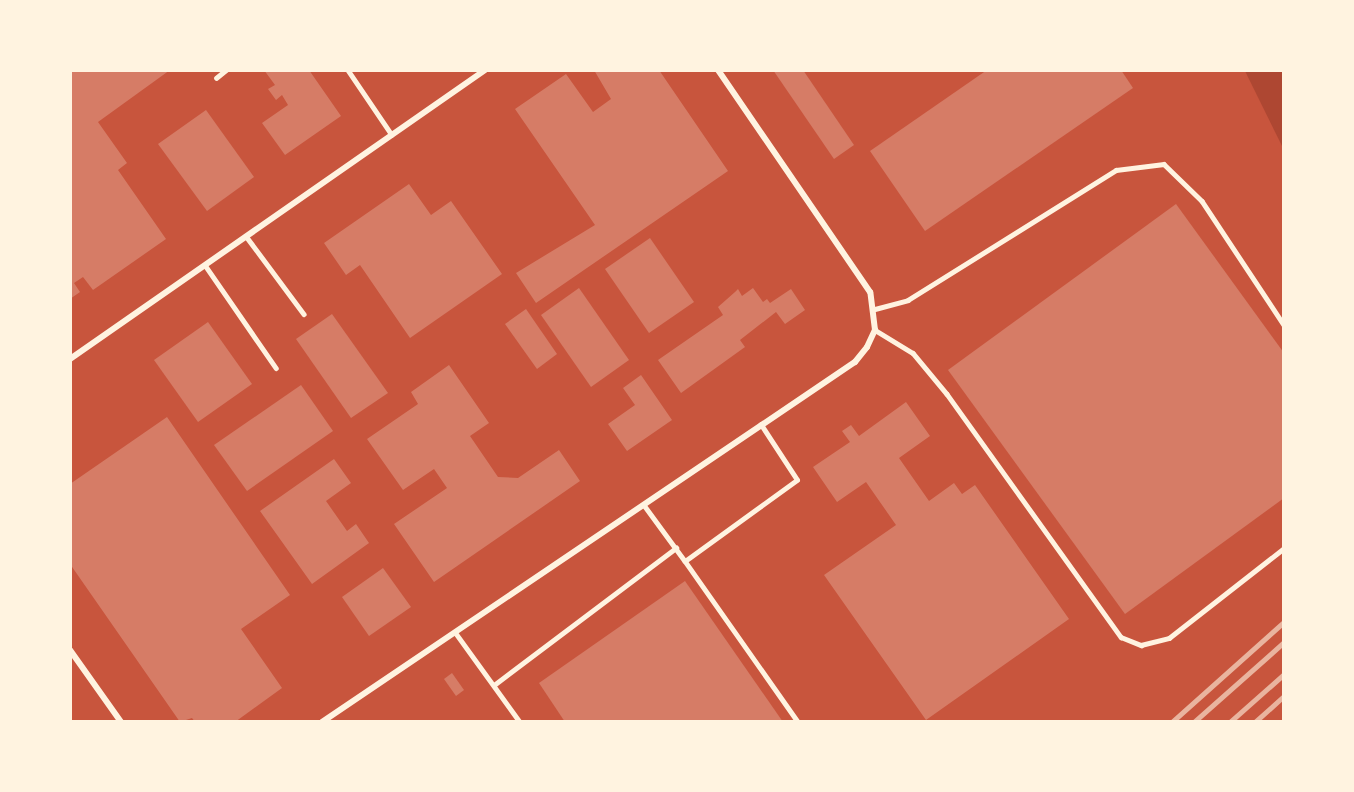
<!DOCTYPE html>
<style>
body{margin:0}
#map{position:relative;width:1354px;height:792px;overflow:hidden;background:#c8553d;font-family:"Space Grotesk",sans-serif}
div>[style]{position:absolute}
.green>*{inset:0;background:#ae4732}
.building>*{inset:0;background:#d67c66}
.service>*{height:4.5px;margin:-2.25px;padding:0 2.25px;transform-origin:2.25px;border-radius:2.25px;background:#fff3e0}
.minor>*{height:6px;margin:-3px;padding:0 3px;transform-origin:3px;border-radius:3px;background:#fff3e0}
.rail>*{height:4.5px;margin:-2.25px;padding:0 2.25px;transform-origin:2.25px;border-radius:2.25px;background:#e9b49f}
span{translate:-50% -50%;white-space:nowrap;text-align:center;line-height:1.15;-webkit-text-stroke:4.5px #fff3e0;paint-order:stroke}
.frame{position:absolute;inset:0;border:72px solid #fff3e0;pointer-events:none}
</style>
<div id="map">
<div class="green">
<i style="clip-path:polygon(1245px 71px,1283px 71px,1283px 148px)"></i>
</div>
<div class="building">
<i style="clip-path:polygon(70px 70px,170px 70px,98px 122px,127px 163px,118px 170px,166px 239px,93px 290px,83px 277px,74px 283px,80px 292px,70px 299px)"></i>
<i style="clip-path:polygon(264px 70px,309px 70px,341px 116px,285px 155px,262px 123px,288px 105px,282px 95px,276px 100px,268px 89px,275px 85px)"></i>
<i style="clip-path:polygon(594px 70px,659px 70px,728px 171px,536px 303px,516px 273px,595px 225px,515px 109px,566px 74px,593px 112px,611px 99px)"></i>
<i style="clip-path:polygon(773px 70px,803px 70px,854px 145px,834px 159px)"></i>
<i style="clip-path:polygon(987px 70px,1121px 70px,1133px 88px,925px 231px,870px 151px)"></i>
<i style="clip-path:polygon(206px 110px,254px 177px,207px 211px,158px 144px)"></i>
<i style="clip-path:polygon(409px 184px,431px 215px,451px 201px,502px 274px,410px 338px,360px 265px,346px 275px,324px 243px)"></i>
<i style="clip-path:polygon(1176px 204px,1284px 353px,1284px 498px,1125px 614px,948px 370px)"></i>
<i style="clip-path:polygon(650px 238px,694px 302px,649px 333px,605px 269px)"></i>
<i style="clip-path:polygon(579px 288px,629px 360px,591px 387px,541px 315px)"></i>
<i style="clip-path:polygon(753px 288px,763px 302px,767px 299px,770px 303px,791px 289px,805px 310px,785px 324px,776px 312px,740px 340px,745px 347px,681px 393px,658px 360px,723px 315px,718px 307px,735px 292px,738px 289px,742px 296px)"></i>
<i style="clip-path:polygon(526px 309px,557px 354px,537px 369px,505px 324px)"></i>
<i style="clip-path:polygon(332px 314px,388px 393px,351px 418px,296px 339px)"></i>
<i style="clip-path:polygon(208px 322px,252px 384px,198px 422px,154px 360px)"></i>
<i style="clip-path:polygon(449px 365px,489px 423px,470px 436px,498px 477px,518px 478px,559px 450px,580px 481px,434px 582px,394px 524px,447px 488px,434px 469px,403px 490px,367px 439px,418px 404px,411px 392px)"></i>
<i style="clip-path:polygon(641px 375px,672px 420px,627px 451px,608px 424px,635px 405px,623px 388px)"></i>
<i style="clip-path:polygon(301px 385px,333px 431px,247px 491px,214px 445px)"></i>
<i style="clip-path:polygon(906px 402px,930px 436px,899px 458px,929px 501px,954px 483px,962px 494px,975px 485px,1069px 619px,926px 720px,824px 575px,896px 525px,866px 482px,837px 502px,813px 467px,850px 442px,842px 431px,851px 425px,859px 436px)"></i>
<i style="clip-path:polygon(167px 417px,290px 595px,241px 629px,282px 688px,235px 722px,195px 722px,192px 718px,180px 722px,70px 564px,70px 484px)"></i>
<i style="clip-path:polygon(334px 459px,351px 483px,326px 501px,347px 531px,356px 524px,369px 543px,312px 584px,260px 511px)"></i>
<i style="clip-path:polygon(383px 568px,411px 607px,369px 636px,342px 597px)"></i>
<i style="clip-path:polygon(685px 581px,783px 722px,565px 722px,539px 683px)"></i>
<i style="clip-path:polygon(452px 673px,464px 690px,456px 696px,444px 679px)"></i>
</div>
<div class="service">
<i style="left:348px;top:70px;width:78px;rotate:55.9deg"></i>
<i style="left:216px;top:78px;width:13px;rotate:-39deg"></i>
<i style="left:246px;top:236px;width:97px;rotate:53.4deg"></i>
<i style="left:205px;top:265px;width:125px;rotate:55.4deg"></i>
<i style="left:875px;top:309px;width:34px;rotate:-15deg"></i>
<i style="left:908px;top:300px;width:245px;rotate:-32deg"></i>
<i style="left:1116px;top:170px;width:48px;rotate:-7.1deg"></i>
<i style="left:1164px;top:164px;width:53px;rotate:44.2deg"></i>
<i style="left:1202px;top:201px;width:149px;rotate:56.5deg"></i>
<i style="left:875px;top:330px;width:44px;rotate:31.2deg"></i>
<i style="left:913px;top:353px;width:53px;rotate:50.3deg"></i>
<i style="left:947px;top:394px;width:299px;rotate:54.4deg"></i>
<i style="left:1121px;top:637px;width:22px;rotate:22deg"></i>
<i style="left:1141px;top:645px;width:29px;rotate:-14deg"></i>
<i style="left:1169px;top:638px;width:146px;rotate:-38deg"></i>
<i style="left:644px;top:505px;width:69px;rotate:53.8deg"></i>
<i style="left:685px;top:561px;width:138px;rotate:-35.9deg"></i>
<i style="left:797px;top:480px;width:66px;rotate:-123.2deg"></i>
<i style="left:685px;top:561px;width:197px;rotate:54.9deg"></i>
<i style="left:455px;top:632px;width:111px;rotate:54.2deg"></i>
<i style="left:494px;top:685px;width:228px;rotate:-37deg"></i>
</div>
<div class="minor">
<i style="left:70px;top:359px;width:506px;rotate:-34.85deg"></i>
<i style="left:70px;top:650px;width:88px;rotate:54.7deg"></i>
<i style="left:322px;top:722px;width:643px;rotate:-34.04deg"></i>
<i style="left:855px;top:362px;width:19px;rotate:-51deg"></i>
<i style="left:867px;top:347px;width:19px;rotate:-65deg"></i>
<i style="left:875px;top:330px;width:38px;rotate:-97deg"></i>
<i style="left:870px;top:292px;width:269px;rotate:-124.4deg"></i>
</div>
<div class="rail">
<i style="left:1172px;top:722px;width:150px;rotate:-41.8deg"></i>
<i style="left:1194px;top:722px;width:120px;rotate:-41.6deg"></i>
<i style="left:1230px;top:722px;width:72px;rotate:-41.6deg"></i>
<i style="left:1255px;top:722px;width:39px;rotate:-42deg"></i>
</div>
<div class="frame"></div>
</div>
